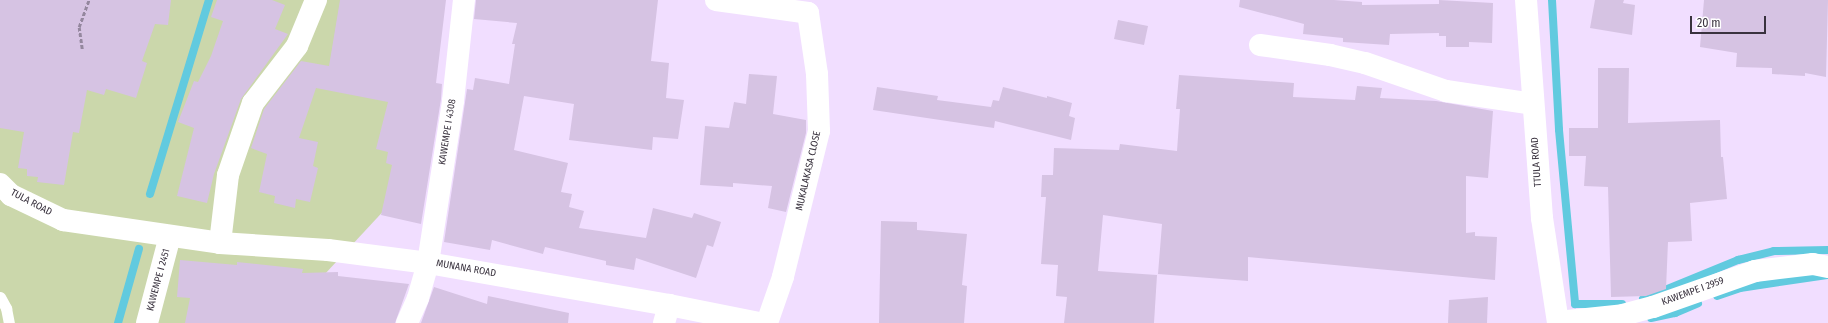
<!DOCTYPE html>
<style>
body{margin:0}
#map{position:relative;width:1828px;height:323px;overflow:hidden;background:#f1deff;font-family:"Fira Sans Condensed",sans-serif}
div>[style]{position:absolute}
.green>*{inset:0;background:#cbd7ab}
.stream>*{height:8px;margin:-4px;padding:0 4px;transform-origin:4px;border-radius:4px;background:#61cadf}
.building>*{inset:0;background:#d6c3e3}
.path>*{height:2.5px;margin-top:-1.25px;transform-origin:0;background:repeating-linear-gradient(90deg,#94879e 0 4px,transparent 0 6px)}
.lane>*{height:11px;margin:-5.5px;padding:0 5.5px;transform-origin:5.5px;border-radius:5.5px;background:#fff}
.street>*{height:22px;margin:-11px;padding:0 11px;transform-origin:11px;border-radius:11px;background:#fff}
span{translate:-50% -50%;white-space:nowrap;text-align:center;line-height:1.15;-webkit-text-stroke:3px #fff;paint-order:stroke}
.street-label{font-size:10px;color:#39323e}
.scale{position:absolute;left:1690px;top:16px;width:76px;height:18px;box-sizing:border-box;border:2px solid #39323e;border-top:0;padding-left:5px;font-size:12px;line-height:14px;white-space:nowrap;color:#39323e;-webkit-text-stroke:3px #fff;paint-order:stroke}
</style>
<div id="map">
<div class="green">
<i style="clip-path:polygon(0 0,416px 0,416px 176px,285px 317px,271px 323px,0 323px)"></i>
</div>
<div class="stream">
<i style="left:1552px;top:0;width:130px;rotate:86.9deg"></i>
<i style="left:1559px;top:130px;width:175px;rotate:84.7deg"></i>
<i style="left:1575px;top:304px;width:47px"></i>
<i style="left:150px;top:194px;width:203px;rotate:-73.1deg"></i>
<i style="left:1717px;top:296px;width:24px;rotate:-19deg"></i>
<i style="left:1740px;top:288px;width:88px;rotate:-8.5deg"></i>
<i style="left:1643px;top:299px;width:103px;rotate:-22.3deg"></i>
<i style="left:1738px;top:260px;width:37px;rotate:-14deg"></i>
<i style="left:1774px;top:251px;width:54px;rotate:-1.1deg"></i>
<i style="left:1651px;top:318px;width:25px;rotate:-12deg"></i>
<i style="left:1675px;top:313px;width:25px;rotate:-23deg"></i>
<i style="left:118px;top:323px;width:77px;rotate:-74.2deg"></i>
</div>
<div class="building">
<i style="clip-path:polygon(0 0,171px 0,168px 25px,155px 24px,142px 61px,147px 63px,136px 98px,106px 89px,104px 95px,87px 90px,79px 133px,73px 132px,64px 185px,37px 182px,38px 177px,27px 176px,27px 169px,18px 168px,24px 132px,0 128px)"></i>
<i style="clip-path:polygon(217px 0,272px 0,285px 5px,275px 29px,288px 34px,241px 99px,214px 174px,207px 203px,177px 196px,194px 128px,178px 122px,194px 81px,198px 82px,211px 56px,223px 21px,211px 17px)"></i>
<i style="clip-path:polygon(340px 0,446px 0,436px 83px,442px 84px,441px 99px,421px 224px,381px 215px,392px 165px,386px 163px,388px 152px,376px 149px,388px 102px,316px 88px,299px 138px,318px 142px,313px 166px,318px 168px,310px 202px,296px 199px,295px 208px,274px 203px,275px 196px,259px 192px,267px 154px,251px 148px,264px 109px,301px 61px,329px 66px)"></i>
<i style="clip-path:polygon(476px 0,658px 0,651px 61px,669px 63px,666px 98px,684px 100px,678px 139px,653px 137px,652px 150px,569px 140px,574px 104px,524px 96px,514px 150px,568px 163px,561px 192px,572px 194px,569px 207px,584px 211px,579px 228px,646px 238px,653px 208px,692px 218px,694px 213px,721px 222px,713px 247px,707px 245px,696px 278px,636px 258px,634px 270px,606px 265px,606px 261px,545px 247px,543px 254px,492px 240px,490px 250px,444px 242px,467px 89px,473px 90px,475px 78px,509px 84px,515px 44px,512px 44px,517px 23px,474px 19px)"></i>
<i style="clip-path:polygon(1240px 0,1334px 0,1362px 2px,1362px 5px,1439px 4px,1439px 0,1493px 3px,1492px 43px,1469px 42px,1469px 47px,1446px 47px,1446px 36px,1439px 36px,1439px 33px,1390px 34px,1389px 45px,1343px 42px,1343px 38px,1303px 34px,1304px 24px,1239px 7px)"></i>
<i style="clip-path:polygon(1595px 0,1624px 0,1623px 3px,1635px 5px,1632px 35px,1590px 28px)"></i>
<i style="clip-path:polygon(1704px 0,1828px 0,1826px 77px,1805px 73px,1805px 76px,1772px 74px,1772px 68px,1736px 67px,1737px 53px,1700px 47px)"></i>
<i style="clip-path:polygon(1118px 20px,1148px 26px,1144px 45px,1114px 39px)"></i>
<i style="clip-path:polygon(1598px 68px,1629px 68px,1628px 123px,1720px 120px,1721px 157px,1723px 157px,1727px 199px,1690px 203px,1692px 241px,1668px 242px,1666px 289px,1646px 296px,1611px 297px,1608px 187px,1584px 186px,1586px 156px,1569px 156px,1569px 128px,1598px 128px)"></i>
<i style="clip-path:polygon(749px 74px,777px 76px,773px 114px,806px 120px,806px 133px,786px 212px,768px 208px,772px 186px,733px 183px,733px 187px,700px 185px,705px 126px,729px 128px,734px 102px,746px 104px)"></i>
<i style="clip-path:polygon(1179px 75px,1294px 83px,1293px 97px,1355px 100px,1357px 86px,1382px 88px,1380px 98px,1436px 101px,1493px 111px,1488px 178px,1466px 176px,1466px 233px,1475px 232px,1475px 236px,1497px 237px,1495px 280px,1248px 257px,1248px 281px,1158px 274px,1162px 224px,1103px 215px,1098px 271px,1157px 275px,1154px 323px,1064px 323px,1067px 297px,1056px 296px,1058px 265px,1041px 264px,1046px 197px,1041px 197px,1042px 175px,1053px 175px,1054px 148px,1119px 150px,1120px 144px,1177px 151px,1180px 109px,1176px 109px)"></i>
<i style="clip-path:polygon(877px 87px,938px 96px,937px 100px,991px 107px,993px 100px,999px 101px,1003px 87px,1047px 98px,1047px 96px,1072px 103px,1069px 116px,1075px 118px,1071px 140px,995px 121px,994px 128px,873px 110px)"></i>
<i style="clip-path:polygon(881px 221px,917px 222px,917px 230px,967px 234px,962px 285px,967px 286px,964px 323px,879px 323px)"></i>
<i style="clip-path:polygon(180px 260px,237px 265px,237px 262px,303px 269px,302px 273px,338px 272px,338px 276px,409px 284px,395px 323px,185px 323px,190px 298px,177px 297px)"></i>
<i style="clip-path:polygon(434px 287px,487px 304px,488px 296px,569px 313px,568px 323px,421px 323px)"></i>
<i style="clip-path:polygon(1488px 297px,1487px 323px,1448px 323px,1449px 300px)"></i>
</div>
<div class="path">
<i style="left:82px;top:49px;width:22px;rotate:-98deg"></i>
<i style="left:79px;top:27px;width:29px;rotate:-70deg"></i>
</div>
<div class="lane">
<i style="left:0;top:297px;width:13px;rotate:61deg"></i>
<i style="left:6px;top:308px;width:15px;rotate:79deg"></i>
</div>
<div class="street">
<i style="left:716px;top:0;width:93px;rotate:8deg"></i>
<i style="left:808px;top:13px;width:62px;rotate:81.6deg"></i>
<i style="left:817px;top:74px;width:57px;rotate:88deg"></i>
<i style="left:819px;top:131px;width:150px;rotate:103.9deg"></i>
<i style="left:783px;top:277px;width:49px;rotate:109.2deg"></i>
<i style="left:1526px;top:0;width:219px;rotate:85.8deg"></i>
<i style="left:1542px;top:218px;width:106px;rotate:81.3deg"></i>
<i style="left:1260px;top:45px;width:71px;rotate:8.1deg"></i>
<i style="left:1330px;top:55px;width:36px;rotate:13deg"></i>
<i style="left:1365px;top:63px;width:86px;rotate:19.1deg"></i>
<i style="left:1446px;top:91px;width:88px;rotate:8.5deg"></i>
<i style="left:0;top:184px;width:16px;rotate:45deg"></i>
<i style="left:11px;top:195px;width:58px;rotate:25.7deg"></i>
<i style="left:63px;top:220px;width:159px;rotate:8.3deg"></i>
<i style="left:220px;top:243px;width:108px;rotate:3.7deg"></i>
<i style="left:328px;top:250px;width:101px;rotate:7.4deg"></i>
<i style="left:428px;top:263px;width:245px;rotate:9.9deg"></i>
<i style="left:669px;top:305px;width:92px;rotate:11.3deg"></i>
<i style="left:220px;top:243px;width:68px;rotate:-83.3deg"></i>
<i style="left:228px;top:175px;width:76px;rotate:-70.9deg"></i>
<i style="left:253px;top:103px;width:72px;rotate:-52.3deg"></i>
<i style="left:297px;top:46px;width:50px;rotate:-67.6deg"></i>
<i style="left:1558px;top:322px;width:65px;rotate:-6.1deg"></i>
<i style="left:1623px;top:315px;width:31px;rotate:-15deg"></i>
<i style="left:1653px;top:307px;width:108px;rotate:-19.4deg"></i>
<i style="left:1755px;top:271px;width:58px;rotate:-6.9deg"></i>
<i style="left:1813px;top:264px;width:15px;rotate:11deg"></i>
<i style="left:147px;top:323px;width:90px;rotate:-75.2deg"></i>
<i style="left:407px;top:323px;width:27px;rotate:-66deg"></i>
<i style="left:418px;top:298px;width:36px;rotate:-74deg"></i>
<i style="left:428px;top:263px;width:164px;rotate:-81.2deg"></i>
<i style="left:453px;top:101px;width:102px;rotate:-83.8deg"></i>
<i style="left:664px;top:323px;width:19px;rotate:-74deg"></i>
</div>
<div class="street-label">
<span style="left:448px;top:132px;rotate:-81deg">KAWEMPE I 4308</span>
<span style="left:1537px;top:162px;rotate:-94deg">TTULA ROAD</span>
<span style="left:809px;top:171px;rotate:-77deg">MUKALAKASA CLOSE</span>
<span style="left:31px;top:203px;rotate:28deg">TULA ROAD</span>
<span style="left:466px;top:269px;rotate:10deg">MUNANA ROAD</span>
<span style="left:159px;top:280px;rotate:-75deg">KAWEMPE I 2451</span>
<span style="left:1693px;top:292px;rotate:-20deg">KAWEMPE I 2959</span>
</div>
<div class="scale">20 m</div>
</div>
